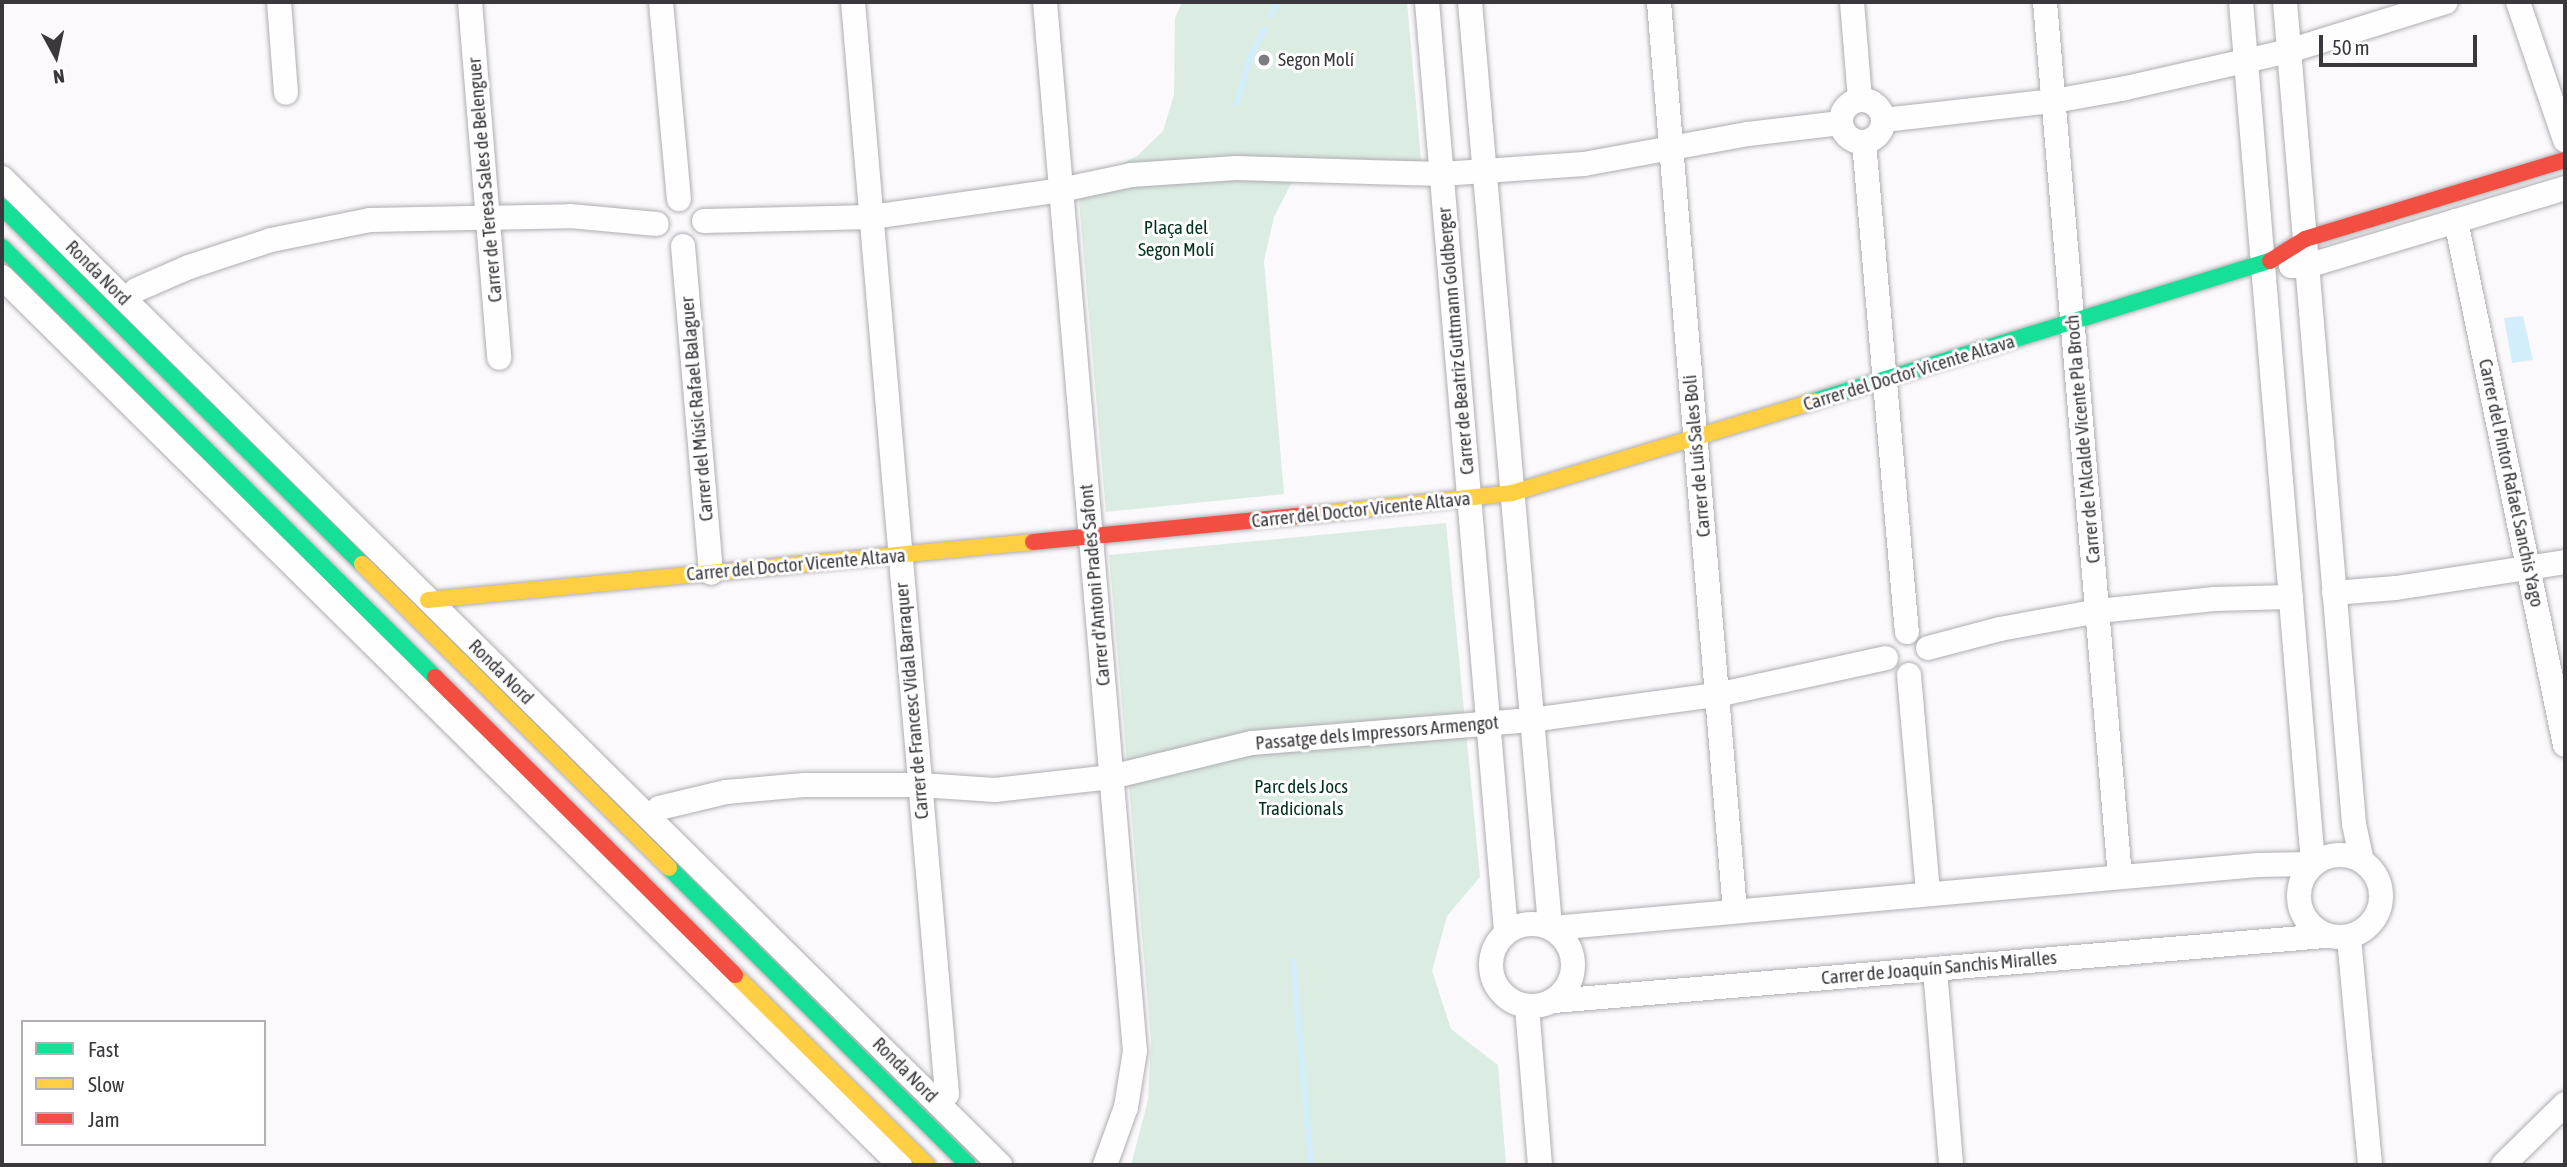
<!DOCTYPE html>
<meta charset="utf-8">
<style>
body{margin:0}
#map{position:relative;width:2567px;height:1167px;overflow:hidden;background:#fbf9fc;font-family:"Asap Condensed",sans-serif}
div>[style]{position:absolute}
.green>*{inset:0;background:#dbece3}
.water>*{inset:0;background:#d3eefb}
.stream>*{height:6px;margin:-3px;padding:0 3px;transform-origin:3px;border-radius:3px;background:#d3eefb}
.roads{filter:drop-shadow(0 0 2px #afadb1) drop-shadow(0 0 2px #afadb1)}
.street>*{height:24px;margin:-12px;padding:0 12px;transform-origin:12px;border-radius:12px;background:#fefeff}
.street>.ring{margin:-12px;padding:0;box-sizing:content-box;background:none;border:24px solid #fefeff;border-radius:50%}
.fast>*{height:16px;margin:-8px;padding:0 8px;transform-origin:8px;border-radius:8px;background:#16e098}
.slow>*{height:16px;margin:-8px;padding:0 8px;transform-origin:8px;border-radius:8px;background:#ffcf43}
.jam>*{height:16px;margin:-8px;padding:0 8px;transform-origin:8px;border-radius:8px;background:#f24e42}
.dots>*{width:19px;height:19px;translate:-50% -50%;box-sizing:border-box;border:4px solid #fff;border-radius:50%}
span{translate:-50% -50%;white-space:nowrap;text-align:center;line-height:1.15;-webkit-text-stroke:6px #fff;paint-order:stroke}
.poi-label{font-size:19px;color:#3b383d}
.left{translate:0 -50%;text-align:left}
.street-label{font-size:19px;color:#3b383d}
.park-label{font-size:19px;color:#02321e}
.frame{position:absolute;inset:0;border:4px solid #3b383d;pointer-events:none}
.legend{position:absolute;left:21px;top:1020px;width:245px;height:126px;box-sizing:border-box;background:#fff;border:2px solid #b1afb1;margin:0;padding:9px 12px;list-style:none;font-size:21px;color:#3b383d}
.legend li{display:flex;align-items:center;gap:14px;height:35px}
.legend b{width:35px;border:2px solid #b1afb1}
.north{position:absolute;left:21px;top:21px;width:70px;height:70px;-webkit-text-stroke:5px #fff;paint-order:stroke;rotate:172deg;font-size:19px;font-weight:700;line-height:28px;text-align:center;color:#3b383d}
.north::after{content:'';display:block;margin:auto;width:24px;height:32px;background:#3b383d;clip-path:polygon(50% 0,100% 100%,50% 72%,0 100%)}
.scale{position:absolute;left:2319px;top:35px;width:158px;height:32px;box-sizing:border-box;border:4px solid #3b383d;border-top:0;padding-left:9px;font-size:21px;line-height:24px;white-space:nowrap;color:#3b383d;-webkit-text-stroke:5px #fff;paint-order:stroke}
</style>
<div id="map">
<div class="green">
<i style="clip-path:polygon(1182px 2px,1407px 2px,1423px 182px,1294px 178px,1274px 217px,1264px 261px,1284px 494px,1106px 512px,1077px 178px,1104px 173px,1137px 156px,1163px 131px,1174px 95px,1175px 18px)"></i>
<i style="clip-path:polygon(1446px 523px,1480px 877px,1447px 916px,1432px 971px,1451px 1029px,1498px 1065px,1506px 1165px,1131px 1165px,1148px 1100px,1151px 1040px,1109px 555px)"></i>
</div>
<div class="water">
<i style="clip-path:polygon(2523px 316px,2533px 360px,2512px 363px,2504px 318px)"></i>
</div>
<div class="stream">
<i style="left:1271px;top:15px;width:14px;rotate:-65deg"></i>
<i style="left:1237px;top:103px;width:48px;rotate:-74.2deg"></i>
<i style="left:1250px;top:57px;width:31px;rotate:-63deg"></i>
<i style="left:1293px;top:961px;width:205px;rotate:85deg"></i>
</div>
<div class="roads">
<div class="street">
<i style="left:279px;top:2px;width:91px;rotate:85.6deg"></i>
<i style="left:470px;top:2px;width:357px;rotate:85.3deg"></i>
<i style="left:661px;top:2px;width:198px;rotate:84.8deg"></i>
<i style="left:853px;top:2px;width:1096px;rotate:85.08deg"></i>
<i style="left:947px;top:1094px;width:13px;rotate:129deg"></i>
<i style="left:1045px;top:2px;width:1053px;rotate:85.1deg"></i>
<i style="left:1135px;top:1051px;width:57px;rotate:99.1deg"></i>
<i style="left:1126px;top:1107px;width:62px;rotate:109.9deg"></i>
<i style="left:1427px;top:2px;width:933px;rotate:85.14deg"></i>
<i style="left:1470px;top:2px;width:927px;rotate:85.05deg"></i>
<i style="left:1659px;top:2px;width:911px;rotate:85.22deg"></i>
<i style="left:1852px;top:2px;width:97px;rotate:85.3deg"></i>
<i style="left:2045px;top:2px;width:878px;rotate:85.1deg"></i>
<i style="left:2241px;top:2px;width:864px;rotate:85.22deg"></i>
<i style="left:2285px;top:2px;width:825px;rotate:85.2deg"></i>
<i style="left:2354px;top:824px;width:35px;rotate:78deg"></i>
<i style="left:2518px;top:2px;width:146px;rotate:71.2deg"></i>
<i class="ring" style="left:1841px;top:100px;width:18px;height:18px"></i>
<i style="left:1884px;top:120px;width:171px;rotate:-6.4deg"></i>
<i style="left:2054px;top:101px;width:73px;rotate:-10.2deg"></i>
<i style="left:2126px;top:88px;width:167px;rotate:-12.8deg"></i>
<i style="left:2289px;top:51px;width:164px;rotate:-17.3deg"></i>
<i style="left:1864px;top:142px;width:492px;rotate:85deg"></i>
<i style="left:2px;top:178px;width:1404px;rotate:44.68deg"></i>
<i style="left:704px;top:221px;width:168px;rotate:-1.4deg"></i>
<i style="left:872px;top:217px;width:191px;rotate:-8.1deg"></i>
<i style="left:1061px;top:190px;width:72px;rotate:-12.1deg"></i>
<i style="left:1131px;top:175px;width:105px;rotate:-3.8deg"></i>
<i style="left:1236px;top:168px;width:206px;rotate:1.7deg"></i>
<i style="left:1442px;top:174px;width:142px;rotate:-4deg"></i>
<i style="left:1584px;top:164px;width:167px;rotate:-10.4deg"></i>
<i style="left:1748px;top:134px;width:93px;rotate:-6.8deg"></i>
<i style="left:2456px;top:221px;width:535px;rotate:78.25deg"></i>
<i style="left:683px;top:246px;width:328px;rotate:85.1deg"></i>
<i style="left:2291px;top:266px;width:16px"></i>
<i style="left:2307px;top:266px;width:270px;rotate:-16.8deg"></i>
<i style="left:2px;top:277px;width:1263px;rotate:44.68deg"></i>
<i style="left:136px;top:290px;width:58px;rotate:-23.5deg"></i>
<i style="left:189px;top:267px;width:86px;rotate:-18.2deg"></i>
<i style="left:271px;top:240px;width:101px;rotate:-11.4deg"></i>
<i style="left:370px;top:220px;width:200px;rotate:-1.1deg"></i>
<i style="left:570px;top:216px;width:87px;rotate:5.3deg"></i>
<i style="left:2334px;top:593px;width:62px;rotate:-4.6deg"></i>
<i style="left:2396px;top:588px;width:171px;rotate:-8.7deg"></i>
<i style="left:1928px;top:648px;width:74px;rotate:-14.8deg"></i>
<i style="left:2000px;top:629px;width:100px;rotate:-10.4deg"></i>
<i style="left:2098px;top:611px;width:117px;rotate:-5.9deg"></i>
<i style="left:2214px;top:599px;width:77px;rotate:-1.5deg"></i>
<i style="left:1909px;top:675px;width:219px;rotate:85deg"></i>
<i style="left:659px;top:808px;width:69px;rotate:-13.4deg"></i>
<i style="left:726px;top:792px;width:78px;rotate:-5.1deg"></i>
<i style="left:804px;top:785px;width:116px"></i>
<i style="left:920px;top:785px;width:75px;rotate:3.8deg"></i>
<i style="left:995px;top:790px;width:117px;rotate:-6.4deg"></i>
<i style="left:1111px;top:777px;width:145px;rotate:-13.6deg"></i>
<i style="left:1252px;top:743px;width:280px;rotate:-4.7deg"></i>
<i style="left:1531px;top:720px;width:188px;rotate:-7.7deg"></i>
<i style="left:1717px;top:695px;width:173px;rotate:-12.3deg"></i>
<i class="ring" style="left:2299px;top:855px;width:58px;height:58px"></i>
<i class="ring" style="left:1491px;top:924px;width:58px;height:58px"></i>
<i style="left:1553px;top:928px;width:707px;rotate:-5.11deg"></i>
<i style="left:2257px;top:865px;width:54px;rotate:-1.1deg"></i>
<i style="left:2349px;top:938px;width:228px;rotate:84.7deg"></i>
<i style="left:1935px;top:969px;width:197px;rotate:85.3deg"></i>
<i style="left:1554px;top:1001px;width:774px;rotate:-4.82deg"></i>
<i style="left:1527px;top:1007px;width:159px;rotate:85.3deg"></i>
<i style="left:2503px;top:1165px;width:87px;rotate:-44.5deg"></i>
</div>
<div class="fast">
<i style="left:2px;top:207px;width:507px;rotate:44.76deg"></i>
<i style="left:2px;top:247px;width:610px;rotate:44.8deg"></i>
<i style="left:1814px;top:401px;width:477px;rotate:-17.1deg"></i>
<i style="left:669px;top:868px;width:421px;rotate:44.8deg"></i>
</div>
<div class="slow">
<i style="left:1328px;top:513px;width:185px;rotate:-6.2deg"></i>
<i style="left:1512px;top:493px;width:316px;rotate:-16.9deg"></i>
<i style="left:362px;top:564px;width:432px;rotate:44.7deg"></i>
<i style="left:428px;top:600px;width:608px;rotate:-5.48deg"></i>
<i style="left:735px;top:975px;width:270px;rotate:44.7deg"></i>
</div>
<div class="jam">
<i style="left:2270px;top:261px;width:41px;rotate:-32.2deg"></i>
<i style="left:2305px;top:239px;width:272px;rotate:-16.9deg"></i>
<i style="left:1033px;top:542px;width:296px;rotate:-5.6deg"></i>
<i style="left:435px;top:677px;width:423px;rotate:44.8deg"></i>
</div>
</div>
<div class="dots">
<i style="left:1264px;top:60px;background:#7e7c80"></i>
</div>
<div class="poi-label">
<span class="left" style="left:1278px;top:60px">Segon Molí</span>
</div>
<div class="street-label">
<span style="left:485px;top:180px;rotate:-95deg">Carrer de Teresa Sales de Belenguer</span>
<span style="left:98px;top:273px;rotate:45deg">Ronda Nord</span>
<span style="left:1456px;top:341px;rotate:-95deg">Carrer de Beatriz Guttmann Goldberger</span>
<span style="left:1909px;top:373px;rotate:-17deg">Carrer del Doctor Vicente Altava</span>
<span style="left:697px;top:409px;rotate:-95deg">Carrer del Músic Rafael Balaguer</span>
<span style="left:2083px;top:439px;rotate:-95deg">Carrer de l'Alcalde Vicente Pla Broch</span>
<span style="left:1697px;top:456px;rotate:-95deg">Carrer de Luís Sales Boli</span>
<span style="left:2511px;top:483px;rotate:78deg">Carrer del Pintor Rafael Sanchis Yago</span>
<span style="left:1361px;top:510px;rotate:-6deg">Carrer del Doctor Vicente Altava</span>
<span style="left:796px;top:565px;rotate:-5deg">Carrer del Doctor Vicente Altava</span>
<span style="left:1095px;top:585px;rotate:-95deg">Carrer d'Antoni Prades Safont</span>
<span style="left:501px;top:672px;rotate:45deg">Ronda Nord</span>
<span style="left:912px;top:701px;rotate:-95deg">Carrer de Francesc Vidal Barraquer</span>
<span style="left:1377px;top:733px;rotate:-5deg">Passatge dels Impressors Armengot</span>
<span style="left:1939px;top:968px;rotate:-5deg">Carrer de Joaquín Sanchis Miralles</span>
<span style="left:905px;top:1070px;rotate:45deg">Ronda Nord</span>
</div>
<div class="park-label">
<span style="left:1176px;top:239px">Plaça del<br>Segon Molí</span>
<span style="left:1301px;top:798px">Parc dels Jocs<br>Tradicionals</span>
</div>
<div class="frame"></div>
<ul class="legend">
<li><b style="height:9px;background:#16e098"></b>Fast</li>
<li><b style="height:9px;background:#ffcf43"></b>Slow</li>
<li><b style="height:9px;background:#f24e42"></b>Jam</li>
</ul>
<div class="north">N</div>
<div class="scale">50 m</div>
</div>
